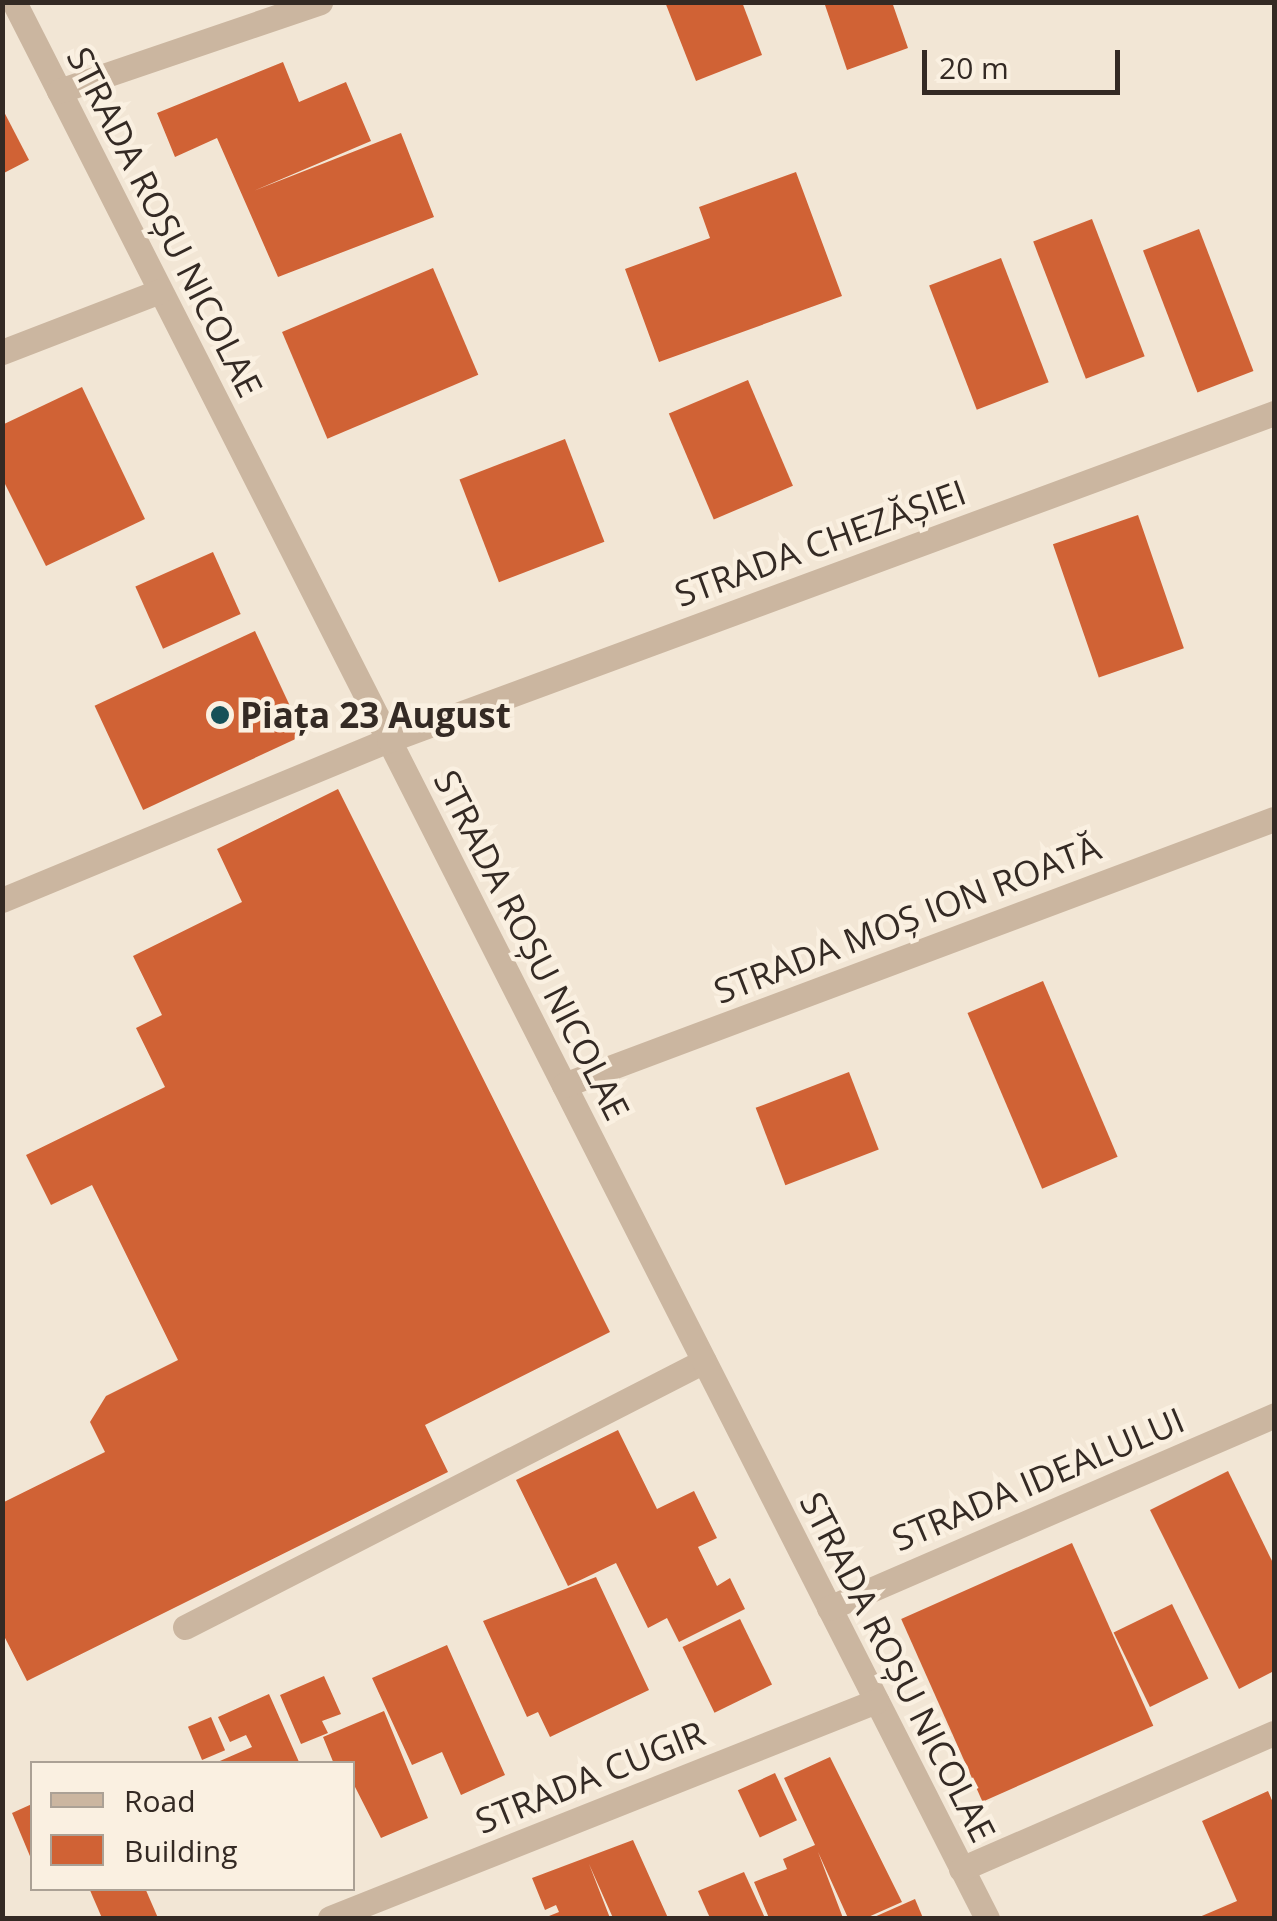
<!DOCTYPE html>
<meta charset="utf-8">
<style>
body{margin:0}
#map{position:relative;width:1277px;height:1921px;overflow:hidden;background:#f2e6d5;font-family:"Open Sans",sans-serif}
div>[style]{position:absolute}
.building>*{inset:0;background:#d06235;transform-origin:0 0}
.lane>*{height:25px;margin:-12.5px;padding:0 12.5px;transform-origin:12.5px;border-radius:12.5px;background:#cbb6a0}
.street>*{height:25px;margin:-12.5px;padding:0 12.5px;transform-origin:12.5px;border-radius:12.5px;background:#cbb6a0}
.dots>*{width:28px;height:28px;translate:-50% -50%;box-sizing:border-box;border:5px solid #faf0e1;border-radius:50%}
span{translate:-50% -50%;white-space:nowrap;text-align:center;line-height:1.15;-webkit-text-stroke:9px #faf0e1;paint-order:stroke}
.street-label{font-size:35px;color:#342a24}
.poi-label{font-size:35px;color:#342a24;font-weight:700}
.left{translate:0 -50%;text-align:left}
.frame{position:absolute;inset:0;border:5px solid #342a24;pointer-events:none}
.legend{position:absolute;left:30px;top:1761px;width:325px;height:130px;box-sizing:border-box;background:#faf0e1;border:2px solid #aba195;margin:0;padding:12px 18px;list-style:none;font-size:30px;color:#342a24}
.legend li{display:flex;align-items:center;gap:20px;height:50px}
.legend b{width:50px;border:2px solid #aba195}
.scale{position:absolute;left:922px;top:50px;width:198px;height:45px;box-sizing:border-box;border:5px solid #342a24;border-top:0;padding-left:12px;font-size:30px;line-height:35px;white-space:nowrap;color:#342a24;-webkit-text-stroke:8px #faf0e1;paint-order:stroke}
</style>
<div id="map">
<div class="building">
<i style="clip-path:polygon(665px 2px,742px 2px,762px 55px,696px 81px)"></i>
<i style="clip-path:polygon(824px 2px,892px 2px,908px 48px,847px 70px)"></i>
<i style="clip-path:polygon(283px 62px,299px 102px,346px 82px,371px 141px,251px 192px,401px 133px,434px 217px,278px 277px,217px 138px,175px 157px,157px 113px)"></i>
<i style="clip-path:polygon(2px 108px,29px 160px,2px 174px)"></i>
<i style="clip-path:polygon(796px 172px,842px 296px,659px 362px,625px 269px,710px 238px,699px 207px)"></i>
<i style="left:1092px;top:219px;width:147px;height:63px;rotate:69deg"></i>
<i style="left:1199px;top:229px;width:152px;height:60px;rotate:69deg"></i>
<i style="left:1001px;top:258px;width:133px;height:77px;rotate:69deg"></i>
<i style="left:433px;top:268px;width:116px;height:164px;rotate:67deg"></i>
<i style="left:748px;top:380px;width:115px;height:86px;rotate:67deg"></i>
<i style="clip-path:polygon(82px 387px,145px 519px,46px 566px,2px 478px,2px 425px)"></i>
<i style="left:565px;top:439px;width:110px;height:113px;rotate:69deg"></i>
<i style="left:1138px;top:515px;width:141px;height:90px;rotate:71deg"></i>
<i style="left:213px;top:552px;width:68px;height:85px;rotate:66deg"></i>
<i style="left:255px;top:631px;width:115px;height:177px;rotate:65deg"></i>
<i style="clip-path:polygon(338px 789px,610px 1332px,425px 1425px,448px 1472px,27px 1681px,2px 1632px,2px 1503px,105px 1452px,90px 1422px,106px 1396px,178px 1360px,92px 1185px,51px 1205px,26px 1155px,165px 1087px,136px 1028px,162px 1015px,133px 956px,242px 902px,217px 849px)"></i>
<i style="left:1043px;top:981px;width:191px;height:82px;rotate:67deg"></i>
<i style="left:849px;top:1072px;width:83px;height:100px;rotate:69deg"></i>
<i style="clip-path:polygon(618px 1430px,657px 1509px,694px 1491px,717px 1538px,698px 1547px,717px 1586px,730px 1578px,745px 1609px,679px 1642px,667px 1618px,648px 1628px,616px 1563px,568px 1586px,516px 1480px)"></i>
<i style="clip-path:polygon(1228px 1471px,1274px 1565px,1274px 1671px,1239px 1689px,1150px 1510px)"></i>
<i style="left:1072px;top:1543px;width:200px;height:187px;rotate:66deg"></i>
<i style="clip-path:polygon(596px 1577px,649px 1690px,550px 1737px,538px 1712px,527px 1717px,483px 1621px)"></i>
<i style="left:1172px;top:1604px;width:83px;height:65px;rotate:64deg"></i>
<i style="left:740px;top:1619px;width:73px;height:64px;rotate:64deg"></i>
<i style="clip-path:polygon(447px 1645px,505px 1775px,461px 1795px,442px 1752px,412px 1765px,372px 1678px)"></i>
<i style="clip-path:polygon(324px 1676px,341px 1714px,322px 1721px,328px 1733px,301px 1744px,280px 1695px)"></i>
<i style="clip-path:polygon(269px 1694px,299px 1762px,213px 1764px,252px 1747px,246px 1735px,230px 1742px,218px 1717px)"></i>
<i style="clip-path:polygon(384px 1711px,428px 1818px,381px 1838px,352px 1781px,352px 1764px,334px 1764px,323px 1737px)"></i>
<i style="left:211px;top:1717px;width:36px;height:25px;rotate:67deg"></i>
<i style="clip-path:polygon(830px 1757px,902px 1902px,866px 1918px,848px 1918px,818px 1852px,843px 1918px,769px 1918px,754px 1882px,787px 1869px,783px 1859px,815px 1845px,784px 1778px)"></i>
<i style="left:775px;top:1773px;width:52px;height:41px;rotate:65deg"></i>
<i style="clip-path:polygon(1268px 1791px,1274px 1805px,1274px 1918px,1197px 1918px,1237px 1901px,1202px 1821px)"></i>
<i style="clip-path:polygon(32px 1804px,32px 1861px,12px 1813px)"></i>
<i style="clip-path:polygon(633px 1840px,668px 1918px,613px 1918px,589px 1864px,610px 1918px,544px 1918px,559px 1912px,556px 1905px,545px 1910px,532px 1878px)"></i>
<i style="clip-path:polygon(744px 1872px,765px 1918px,710px 1918px,698px 1891px)"></i>
<i style="clip-path:polygon(89px 1888px,145px 1888px,158px 1918px,102px 1918px)"></i>
<i style="clip-path:polygon(915px 1899px,923px 1918px,872px 1918px)"></i>
</div>
<div class="lane">
<i style="left:185px;top:1627px;width:583px;rotate:-27.14deg"></i>
</div>
<div class="street">
<i style="left:14px;top:2px;width:2149px;rotate:63.08deg"></i>
<i style="left:59px;top:91px;width:276px;rotate:-18.8deg"></i>
<i style="left:2px;top:352px;width:169px;rotate:-21.1deg"></i>
<i style="left:2px;top:900px;width:419px;rotate:-22.5deg"></i>
<i style="left:389px;top:740px;width:943px;rotate:-20.28deg"></i>
<i style="left:564px;top:1085px;width:758px;rotate:-20.54deg"></i>
<i style="left:829px;top:1608px;width:485px;rotate:-23.4deg"></i>
<i style="left:961px;top:1869px;width:341px;rotate:-23.5deg"></i>
<i style="left:330px;top:1918px;width:588px;rotate:-21.67deg"></i>
</div>
<div class="dots">
<i style="left:220px;top:715px;background:#175158"></i>
</div>
<div class="street-label">
<span style="left:165px;top:222px;rotate:63deg">STRADA ROȘU NICOLAE</span>
<span style="left:820px;top:543px;rotate:-20deg">STRADA CHEZĂȘIEI</span>
<span style="left:907px;top:919px;rotate:-21deg">STRADA MOȘ ION ROATĂ</span>
<span style="left:532px;top:945px;rotate:63deg">STRADA ROȘU NICOLAE</span>
<span style="left:1038px;top:1479px;rotate:-23deg">STRADA IDEALULUI</span>
<span style="left:898px;top:1667px;rotate:63deg">STRADA ROȘU NICOLAE</span>
<span style="left:590px;top:1777px;rotate:-22deg">STRADA CUGIR</span>
</div>
<div class="poi-label">
<span class="left" style="left:240px;top:715px">Piața 23 August</span>
</div>
<div class="frame"></div>
<ul class="legend">
<li><b style="height:12px;background:#cbb6a0"></b>Road</li>
<li><b style="height:28px;background:#d06235"></b>Building</li>
</ul>
<div class="scale">20 m</div>
</div>
